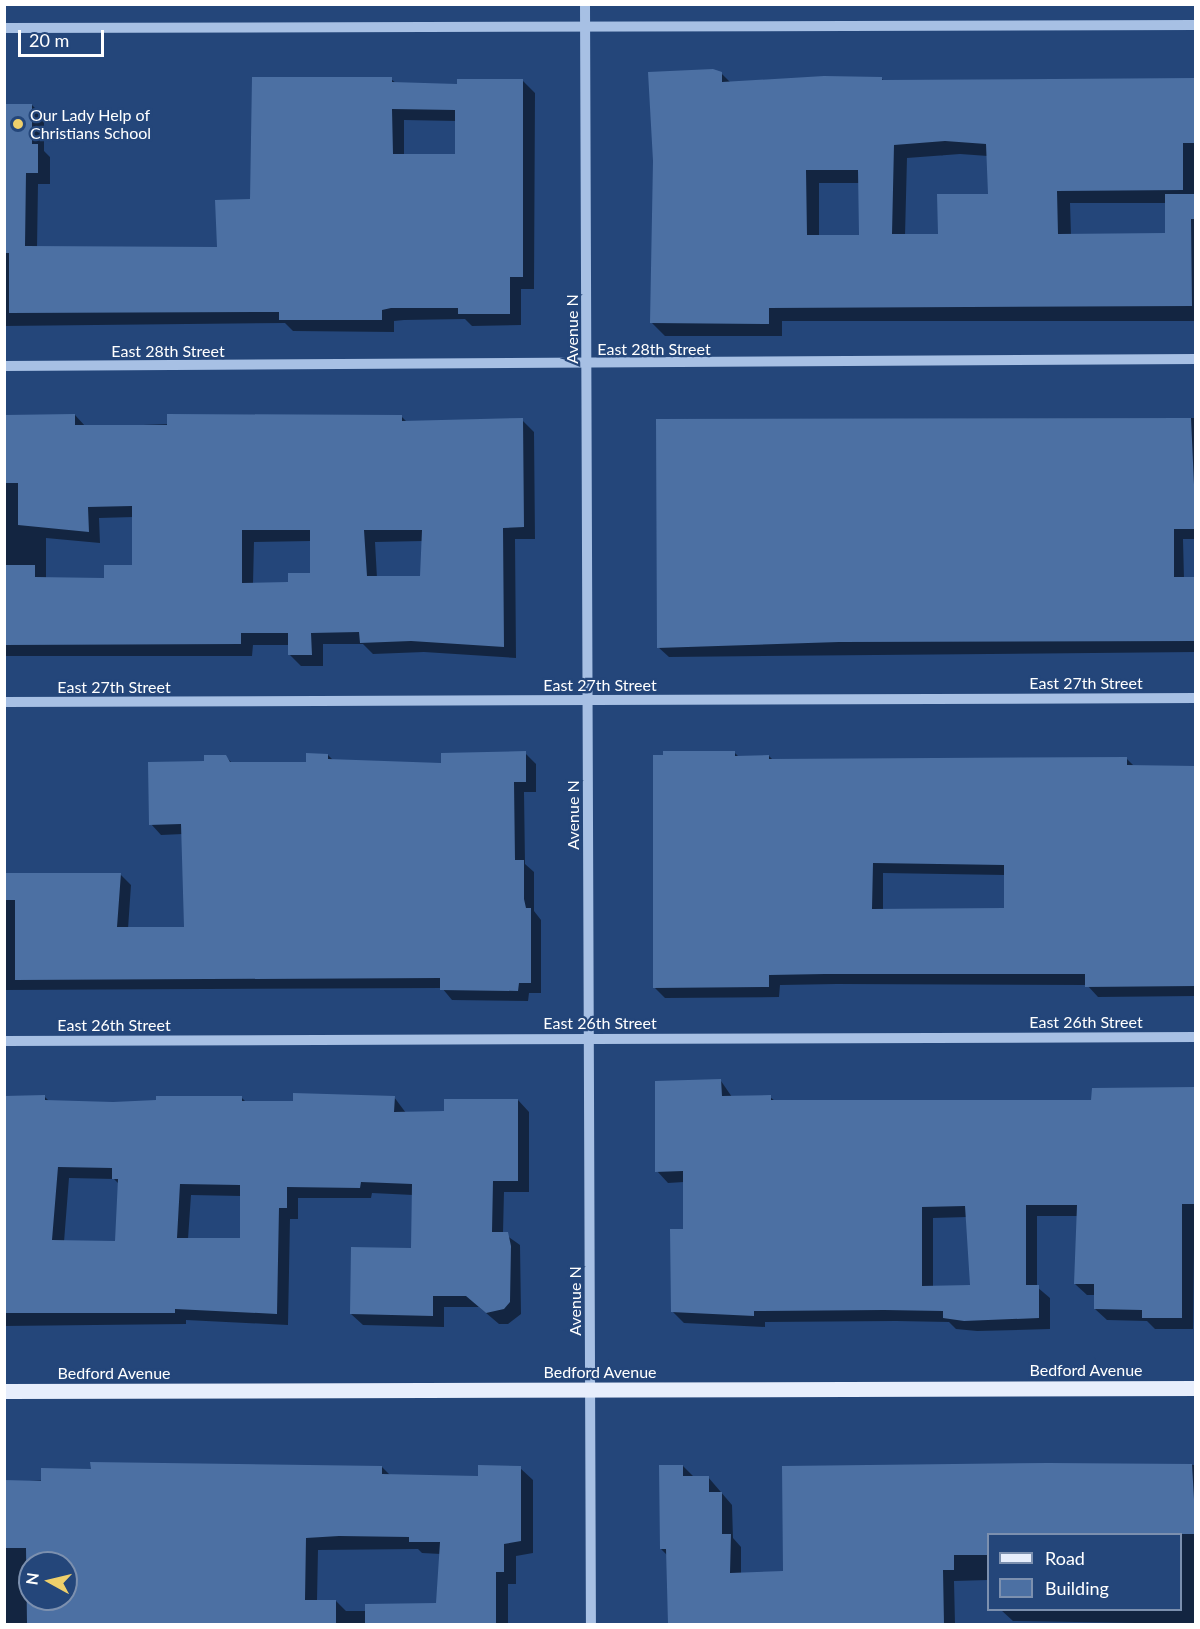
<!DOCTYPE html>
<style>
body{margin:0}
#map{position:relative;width:1200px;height:1629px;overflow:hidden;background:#24467a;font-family:Lato,sans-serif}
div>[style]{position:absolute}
.shadow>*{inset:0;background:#0007}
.building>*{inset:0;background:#4c70a3}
.minor>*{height:10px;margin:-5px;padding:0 5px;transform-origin:5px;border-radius:5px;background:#a7c0e4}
.major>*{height:15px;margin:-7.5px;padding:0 7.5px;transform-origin:7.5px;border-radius:7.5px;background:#e7eefc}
.dots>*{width:16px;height:16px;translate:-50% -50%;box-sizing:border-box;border:3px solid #24467a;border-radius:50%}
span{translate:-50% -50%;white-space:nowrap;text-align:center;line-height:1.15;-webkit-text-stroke:4.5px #24467a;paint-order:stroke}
.poi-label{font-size:16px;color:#fff}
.left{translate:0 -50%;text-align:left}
.street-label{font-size:16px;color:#fff}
.frame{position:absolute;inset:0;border:6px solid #fff;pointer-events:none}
.legend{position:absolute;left:987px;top:1533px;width:195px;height:78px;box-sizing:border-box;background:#24467a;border:2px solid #7c90af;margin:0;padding:8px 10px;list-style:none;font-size:18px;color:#fff}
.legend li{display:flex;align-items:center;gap:12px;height:30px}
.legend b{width:30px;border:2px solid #7c90af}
.north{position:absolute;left:18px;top:1551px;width:60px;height:60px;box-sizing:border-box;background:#24467a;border:2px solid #7c90af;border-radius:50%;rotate:278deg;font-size:16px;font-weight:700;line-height:24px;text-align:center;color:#fff}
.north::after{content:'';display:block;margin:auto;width:21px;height:27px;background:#eecf6b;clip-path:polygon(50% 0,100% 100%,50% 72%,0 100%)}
.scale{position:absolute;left:18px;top:30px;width:86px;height:27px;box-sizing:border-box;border:3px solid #fff;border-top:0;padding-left:8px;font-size:18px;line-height:21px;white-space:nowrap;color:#fff;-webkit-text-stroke:4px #24467a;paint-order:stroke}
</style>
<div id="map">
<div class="shadow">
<i style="clip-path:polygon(evenodd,721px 73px,731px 83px,881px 78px,884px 81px,1196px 79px,1196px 321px,782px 321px,782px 336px,665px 336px,652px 323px,721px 73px,960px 154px,988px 156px,990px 195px,939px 236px,905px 236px,907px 158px,960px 154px,721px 73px,819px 183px,860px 183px,860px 236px,819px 236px,819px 183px,721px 73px,1070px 203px,1167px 203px,1167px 235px,1071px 235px,1070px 203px)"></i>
<i style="clip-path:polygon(evenodd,391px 79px,397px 84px,458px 86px,523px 81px,535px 93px,534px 289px,521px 289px,521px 325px,472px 326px,465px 319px,404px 320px,394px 321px,394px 332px,293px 331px,285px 323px,4px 326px,4px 105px,32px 105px,44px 117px,44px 151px,50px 157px,50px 184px,38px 184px,37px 248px,218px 249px,251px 201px,391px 79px,404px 120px,457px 121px,457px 155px,404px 156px,404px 120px)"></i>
<i style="clip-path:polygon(evenodd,75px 415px,86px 427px,401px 416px,407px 422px,522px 420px,534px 432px,535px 539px,515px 539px,516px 658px,424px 652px,373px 654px,363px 644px,323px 644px,323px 666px,301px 666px,289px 654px,289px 645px,253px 645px,252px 656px,4px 656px,4px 416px,75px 415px,134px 517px,133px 567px,105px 580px,46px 578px,46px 538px,100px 543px,99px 518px,134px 517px,75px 415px,311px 541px,312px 574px,290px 584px,253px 584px,254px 542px,311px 541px,75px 415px,423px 541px,422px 578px,377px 578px,375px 542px,423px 541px)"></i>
<i style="clip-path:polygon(1196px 418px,1196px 539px,1183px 539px,1184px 579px,1196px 579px,1196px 652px,669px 657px,658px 647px,657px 420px)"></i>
<i style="clip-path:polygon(evenodd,734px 752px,739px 757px,769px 756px,773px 760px,1126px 758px,1134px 766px,1196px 767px,1196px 996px,1098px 997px,1087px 985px,837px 984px,780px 985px,779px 997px,665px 998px,654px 987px,734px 752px,883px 873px,1005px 875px,1005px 910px,883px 910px,883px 873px)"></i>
<i style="clip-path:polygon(525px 753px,536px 764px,536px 792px,524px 792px,525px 864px,534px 872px,534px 911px,541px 920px,541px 993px,529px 993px,528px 1001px,452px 1000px,442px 988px,4px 990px,4px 876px,120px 874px,131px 885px,128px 929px,186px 929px,183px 834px,161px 835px,151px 824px,206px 763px,225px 756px,233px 764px,308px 763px,328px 755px,333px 760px,442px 765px)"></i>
<i style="clip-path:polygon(evenodd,721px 1081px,732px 1097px,770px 1097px,775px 1101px,1092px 1102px,1196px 1088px,1193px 1329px,1155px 1329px,1147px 1321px,1107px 1320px,1095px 1309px,1095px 1295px,1087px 1295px,1075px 1284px,1078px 1216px,1037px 1216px,1037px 1287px,1050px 1298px,1050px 1329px,977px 1331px,956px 1329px,949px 1322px,896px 1321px,765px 1322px,765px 1327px,684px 1323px,673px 1312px,684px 1230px,684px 1182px,668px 1183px,657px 1171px,721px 1081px,967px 1217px,971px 1287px,933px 1287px,933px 1218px,967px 1217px)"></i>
<i style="clip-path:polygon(evenodd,44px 1096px,50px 1102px,113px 1104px,241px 1097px,247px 1103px,394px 1097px,406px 1113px,445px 1113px,518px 1100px,529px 1112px,529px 1192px,504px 1192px,503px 1233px,520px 1245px,521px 1314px,508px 1324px,499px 1324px,479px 1307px,444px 1307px,444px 1327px,363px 1325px,351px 1314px,412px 1249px,413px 1195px,372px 1193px,371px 1198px,298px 1198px,298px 1219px,290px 1219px,288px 1325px,186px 1320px,186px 1324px,4px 1326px,4px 1098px,44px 1096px,69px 1178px,114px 1179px,120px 1185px,117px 1242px,64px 1242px,69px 1178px,44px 1096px,191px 1195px,241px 1196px,241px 1240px,188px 1239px,191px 1195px)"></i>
<i style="clip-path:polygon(1196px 1465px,1196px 1624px,1013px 1621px,1001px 1610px,1180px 1610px,1180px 1534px,988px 1534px,988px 1580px,954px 1581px,955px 1624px,670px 1624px,668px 1556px,661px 1549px,683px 1466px,694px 1477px,708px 1477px,732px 1505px,733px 1538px,741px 1547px,741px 1574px,784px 1572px,784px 1467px)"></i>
<i style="clip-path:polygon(evenodd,382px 1467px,391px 1476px,479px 1478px,520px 1468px,533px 1480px,533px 1553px,516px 1556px,516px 1584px,508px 1584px,508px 1624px,4px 1624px,4px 1482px,382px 1467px,418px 1549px,422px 1553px,441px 1554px,438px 1604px,407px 1611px,346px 1611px,336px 1601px,317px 1601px,318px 1550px,418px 1549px,382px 1467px,30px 1563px,66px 1563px,66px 1599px,30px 1599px,30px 1563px)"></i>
</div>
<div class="building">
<i style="clip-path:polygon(evenodd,713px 69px,722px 72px,722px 82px,824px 76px,882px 77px,882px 80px,1196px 78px,1196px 143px,1183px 143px,1183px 190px,1057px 191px,1058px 234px,1165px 233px,1165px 194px,1196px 194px,1196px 219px,1191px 219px,1192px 306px,769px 308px,769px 324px,650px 323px,653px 161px,648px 72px,713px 69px,945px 141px,986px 144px,988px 194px,937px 194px,938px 234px,892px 234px,894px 145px,945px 141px,713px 69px,806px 170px,858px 170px,859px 235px,807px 235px,806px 170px)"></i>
<i style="clip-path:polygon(evenodd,252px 77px,392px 77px,392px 82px,457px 84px,457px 79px,523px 79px,523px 277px,510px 277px,510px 314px,458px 314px,458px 308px,391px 308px,382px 310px,382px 320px,279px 320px,279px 312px,9px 313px,9px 253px,4px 253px,4px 104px,32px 104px,32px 144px,38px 144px,38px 173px,26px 173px,25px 246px,217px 247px,215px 200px,250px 199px,252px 77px,392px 109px,455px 110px,455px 154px,393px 154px,392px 109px)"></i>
<i style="clip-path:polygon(evenodd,75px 414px,75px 425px,167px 425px,167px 414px,402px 415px,402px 421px,523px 418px,524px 527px,503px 528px,504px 647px,411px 641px,360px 643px,359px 632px,311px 633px,312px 655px,288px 655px,288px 633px,241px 633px,241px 644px,4px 645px,4px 565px,35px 565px,35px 577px,104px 578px,104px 565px,132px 565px,132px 506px,88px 507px,89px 532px,18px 525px,18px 483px,4px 483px,4px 415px,75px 414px,242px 530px,310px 530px,310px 573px,288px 573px,288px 582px,242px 583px,242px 530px,75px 414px,364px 530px,422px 530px,420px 576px,367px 576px,364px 530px)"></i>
<i style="clip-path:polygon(1191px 418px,1196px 529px,1174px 529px,1174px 577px,1196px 577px,1196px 641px,839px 642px,657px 648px,656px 419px)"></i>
<i style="clip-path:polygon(526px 751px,526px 782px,514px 782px,515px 860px,524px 860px,524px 899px,526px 908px,531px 908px,531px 983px,519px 983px,518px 991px,440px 990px,440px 978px,15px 980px,15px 900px,6px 900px,4px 873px,121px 873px,117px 927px,184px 927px,181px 824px,149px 825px,148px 762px,204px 761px,204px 755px,226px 755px,230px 762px,306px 762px,306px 753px,328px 754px,328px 759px,441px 763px,441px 753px)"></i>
<i style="clip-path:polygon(evenodd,663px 751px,735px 751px,735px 756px,769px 755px,769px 759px,1127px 757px,1127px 765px,1196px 766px,1196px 986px,1085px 987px,1085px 974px,825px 974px,769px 975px,769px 987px,653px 988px,653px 755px,663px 755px,663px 751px,873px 863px,1004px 865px,1004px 908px,872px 909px,873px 863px)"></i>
<i style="clip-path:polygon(evenodd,721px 1079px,722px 1096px,771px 1095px,771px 1100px,1091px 1100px,1092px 1088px,1196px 1087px,1194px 1204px,1182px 1204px,1182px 1318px,1142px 1318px,1142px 1310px,1094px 1309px,1094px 1284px,1074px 1284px,1077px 1205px,1026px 1205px,1026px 1285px,1039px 1285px,1039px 1318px,964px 1321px,943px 1318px,943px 1311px,884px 1310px,754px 1311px,754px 1316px,671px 1312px,670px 1229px,683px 1229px,683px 1171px,655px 1172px,655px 1081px,721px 1079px,965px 1206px,970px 1285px,922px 1286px,922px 1207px,965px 1206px)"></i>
<i style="clip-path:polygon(evenodd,293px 1093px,395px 1096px,394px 1112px,444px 1111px,444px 1099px,518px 1099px,518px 1181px,493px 1181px,492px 1232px,508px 1232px,511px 1246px,510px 1302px,504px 1309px,486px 1313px,466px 1296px,433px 1296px,433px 1316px,350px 1314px,351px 1247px,411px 1248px,412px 1184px,361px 1182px,360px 1188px,287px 1187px,287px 1208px,279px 1208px,277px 1314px,175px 1309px,175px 1313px,4px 1313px,4px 1096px,45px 1095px,45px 1100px,113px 1102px,156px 1100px,156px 1096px,242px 1096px,242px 1101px,293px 1101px,293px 1093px,58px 1167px,112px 1168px,112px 1179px,118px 1179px,115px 1241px,52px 1240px,58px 1167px,293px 1093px,180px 1184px,240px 1185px,240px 1238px,177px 1238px,180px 1184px)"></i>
<i style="clip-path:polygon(evenodd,90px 1462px,382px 1466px,382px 1474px,478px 1476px,478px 1465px,521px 1466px,521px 1541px,504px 1544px,504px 1572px,496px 1572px,496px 1624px,365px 1624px,365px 1604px,436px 1603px,440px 1542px,409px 1542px,409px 1537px,339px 1536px,306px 1538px,305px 1600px,336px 1600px,336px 1624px,27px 1624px,26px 1548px,4px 1548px,4px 1480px,41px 1481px,41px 1468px,91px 1469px,90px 1462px,30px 1563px,66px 1563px,66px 1599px,30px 1599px,30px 1563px)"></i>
<i style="clip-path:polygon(1048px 1463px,1192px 1464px,1196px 1534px,988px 1534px,988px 1555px,954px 1555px,954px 1570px,943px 1570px,944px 1624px,668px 1624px,666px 1549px,660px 1549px,659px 1465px,683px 1465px,683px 1476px,709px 1476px,709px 1492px,722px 1492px,722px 1534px,731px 1534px,730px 1573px,783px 1571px,782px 1466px)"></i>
</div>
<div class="minor">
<i style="left:585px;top:4px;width:1620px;rotate:89.79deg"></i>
<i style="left:4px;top:28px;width:1192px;rotate:-0.14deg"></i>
<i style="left:4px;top:366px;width:1192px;rotate:-0.34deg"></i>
<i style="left:4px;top:702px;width:1192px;rotate:-0.19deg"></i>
<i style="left:4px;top:1041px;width:1192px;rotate:-0.19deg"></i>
</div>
<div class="major">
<i style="left:4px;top:1391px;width:1192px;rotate:-0.14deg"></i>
</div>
<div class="dots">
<i style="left:18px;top:124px;background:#eecf6b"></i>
</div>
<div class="poi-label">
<span class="left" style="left:30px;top:124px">Our Lady Help of<br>Christians School</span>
</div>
<div class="street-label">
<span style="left:572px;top:329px;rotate:-90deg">Avenue N</span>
<span style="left:654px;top:349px">East 28th Street</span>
<span style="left:168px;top:351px">East 28th Street</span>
<span style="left:1086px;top:683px">East 27th Street</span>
<span style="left:600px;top:685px">East 27th Street</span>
<span style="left:114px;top:687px">East 27th Street</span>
<span style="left:573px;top:815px;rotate:-90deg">Avenue N</span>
<span style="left:1086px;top:1022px">East 26th Street</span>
<span style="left:600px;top:1023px">East 26th Street</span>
<span style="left:114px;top:1025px">East 26th Street</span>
<span style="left:575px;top:1301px;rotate:-90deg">Avenue N</span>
<span style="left:1086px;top:1370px">Bedford Avenue</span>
<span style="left:600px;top:1372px">Bedford Avenue</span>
<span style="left:114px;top:1373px">Bedford Avenue</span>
</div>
<div class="frame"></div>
<ul class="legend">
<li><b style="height:8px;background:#e7eefc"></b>Road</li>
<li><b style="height:16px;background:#4c70a3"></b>Building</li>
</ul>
<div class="north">N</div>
<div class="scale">20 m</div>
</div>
